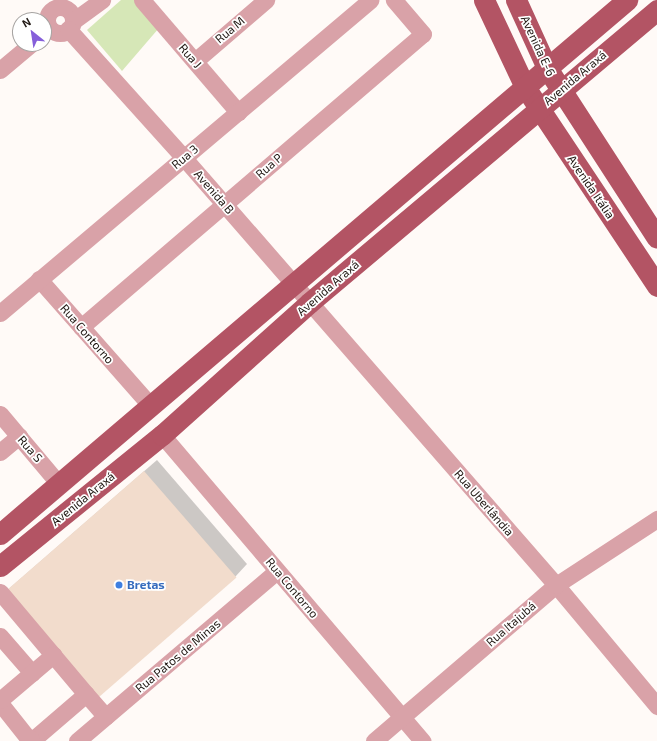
<!DOCTYPE html>
<meta charset="utf-8">
<style>
body{margin:0}
#map{position:relative;width:657px;height:741px;overflow:hidden;background:#fffaf7;font-family:"Exo 2",sans-serif}
div>[style]{position:absolute}
.green>*{inset:0;background:#d6e7b7}
.shadow>*{inset:0;background:#0003}
.building>*{inset:0;background:#f2dccc;transform-origin:0 0}
.minor>*{height:17px;margin:-8.5px;padding:0 8.5px;transform-origin:8.5px;border-radius:8.5px;background:#d9a2a8}
.minor>.ring{margin:-8.5px;padding:0;box-sizing:content-box;background:none;border:17px solid #d9a2a8;border-radius:50%}
.major>*{height:21px;margin:-10.5px;padding:0 10.5px;transform-origin:10.5px;border-radius:10.5px;background:#b35464}
.dots>*{width:11px;height:11px;translate:-50% -50%;box-sizing:border-box;border:2px solid #fff;border-radius:50%}
span{translate:-50% -50%;white-space:nowrap;text-align:center;line-height:1.15;-webkit-text-stroke:3.5px #fff;paint-order:stroke}
.street-label{font-size:12px;color:#201813}
.shop-label{font-size:12px;color:#366cbe;font-weight:700}
.left{translate:0 -50%;text-align:left}
.north{position:absolute;left:12px;top:12px;width:40px;height:40px;box-sizing:border-box;background:#fff;border:1px solid #a6a3a1;border-radius:50%;rotate:330deg;font-size:11px;font-weight:700;line-height:16px;text-align:center;color:#201813}
.north::after{content:'';display:block;margin:auto;width:14px;height:18px;background:#865fda;clip-path:polygon(50% 0,100% 100%,50% 72%,0 100%)}
</style>
<div id="map">
<div class="green">
<i style="clip-path:polygon(121px 0,137px 0,159px 28px,122px 71px,87px 30px)"></i>
</div>
<div class="shadow">
<i style="clip-path:polygon(157px 460px,247px 564px,235px 577px,4px 593px)"></i>
</div>
<div class="building">
<i style="left:144px;top:471px;width:141px;height:186px;rotate:49deg"></i>
</div>
<div class="minor">
<i style="left:142px;top:0;width:148px;rotate:49.4deg"></i>
<i class="ring" style="left:47px;top:7px;width:9px;height:9px"></i>
<i style="left:73px;top:21px;width:36px;rotate:-36deg"></i>
<i style="left:68px;top:29px;width:173px;rotate:48deg"></i>
<i style="left:184px;top:158px;width:566px;rotate:48.94deg"></i>
<i style="left:556px;top:585px;width:158px;rotate:50.1deg"></i>
<i style="left:195px;top:61px;width:94px;rotate:-40.7deg"></i>
<i style="left:0;top:70px;width:40px;rotate:-40deg"></i>
<i style="left:39px;top:279px;width:169px;rotate:48.6deg"></i>
<i style="left:0;top:313px;width:485px;rotate:-40.2deg"></i>
<i style="left:81px;top:327px;width:450px;rotate:-40.6deg"></i>
<i style="left:423px;top:34px;width:45px;rotate:-130.5deg"></i>
<i style="left:0;top:414px;width:92px;rotate:49.9deg"></i>
<i style="left:162px;top:435px;width:402px;rotate:49.6deg"></i>
<i style="left:0;top:452px;width:25px;rotate:-40deg"></i>
<i style="left:0;top:592px;width:133px;rotate:49.9deg"></i>
<i style="left:86px;top:694px;width:66px;rotate:139.3deg"></i>
<i style="left:36px;top:737px;width:5px;rotate:158deg"></i>
<i style="left:31px;top:739px;width:4px;rotate:-153deg"></i>
<i style="left:27px;top:737px;width:43px;rotate:-128.5deg"></i>
<i style="left:0;top:636px;width:49px;rotate:49.1deg"></i>
<i style="left:86px;top:694px;width:30px;rotate:49deg"></i>
<i style="left:0;top:700px;width:70px;rotate:-40.3deg"></i>
<i style="left:77px;top:741px;width:262px;rotate:-40.4deg"></i>
<i style="left:374px;top:741px;width:240px;rotate:-40.6deg"></i>
<i style="left:556px;top:585px;width:121px;rotate:-33.2deg"></i>
</div>
<div class="major">
<i style="left:484px;top:0;width:96px;rotate:64.8deg"></i>
<i style="left:525px;top:87px;width:239px;rotate:56.4deg"></i>
<i style="left:516px;top:0;width:75px;rotate:65.5deg"></i>
<i style="left:547px;top:68px;width:202px;rotate:57.1deg"></i>
<i style="left:0;top:534px;width:824px;rotate:-40.42deg"></i>
<i style="left:0;top:566px;width:208px;rotate:-39deg"></i>
<i style="left:162px;top:435px;width:198px;rotate:-41.9deg"></i>
<i style="left:309px;top:303px;width:455px;rotate:-40.1deg"></i>
</div>
<div class="dots">
<i style="left:119px;top:585px;background:#3f7fe0"></i>
</div>
<div class="street-label">
<span style="left:230px;top:30px;rotate:-40deg">Rua M</span>
<span style="left:538px;top:46px;rotate:65deg">Avenida E-6</span>
<span style="left:190px;top:56px;rotate:49deg">Rua J</span>
<span style="left:575px;top:78px;rotate:-40deg">Avenida Araxá</span>
<span style="left:185px;top:157px;rotate:-40deg">Rua 3</span>
<span style="left:269px;top:166px;rotate:-41deg">Rua P</span>
<span style="left:591px;top:187px;rotate:56deg">Avenida Itália</span>
<span style="left:214px;top:192px;rotate:49deg">Avenida B</span>
<span style="left:328px;top:288px;rotate:-41deg">Avenida Araxá</span>
<span style="left:87px;top:334px;rotate:49deg">Rua Contorno</span>
<span style="left:30px;top:449px;rotate:49deg">Rua S</span>
<span style="left:83px;top:499px;rotate:-39deg">Avenida Araxá</span>
<span style="left:484px;top:503px;rotate:49deg">Rua Uberlândia</span>
<span style="left:292px;top:588px;rotate:50deg">Rua Contorno</span>
<span style="left:511px;top:624px;rotate:-41deg">Rua Itajubá</span>
<span style="left:178px;top:656px;rotate:-40deg">Rua Patos de Minas</span>
</div>
<div class="shop-label">
<span class="left" style="left:127px;top:585px">Bretas</span>
</div>
<div class="north">N</div>
</div>
